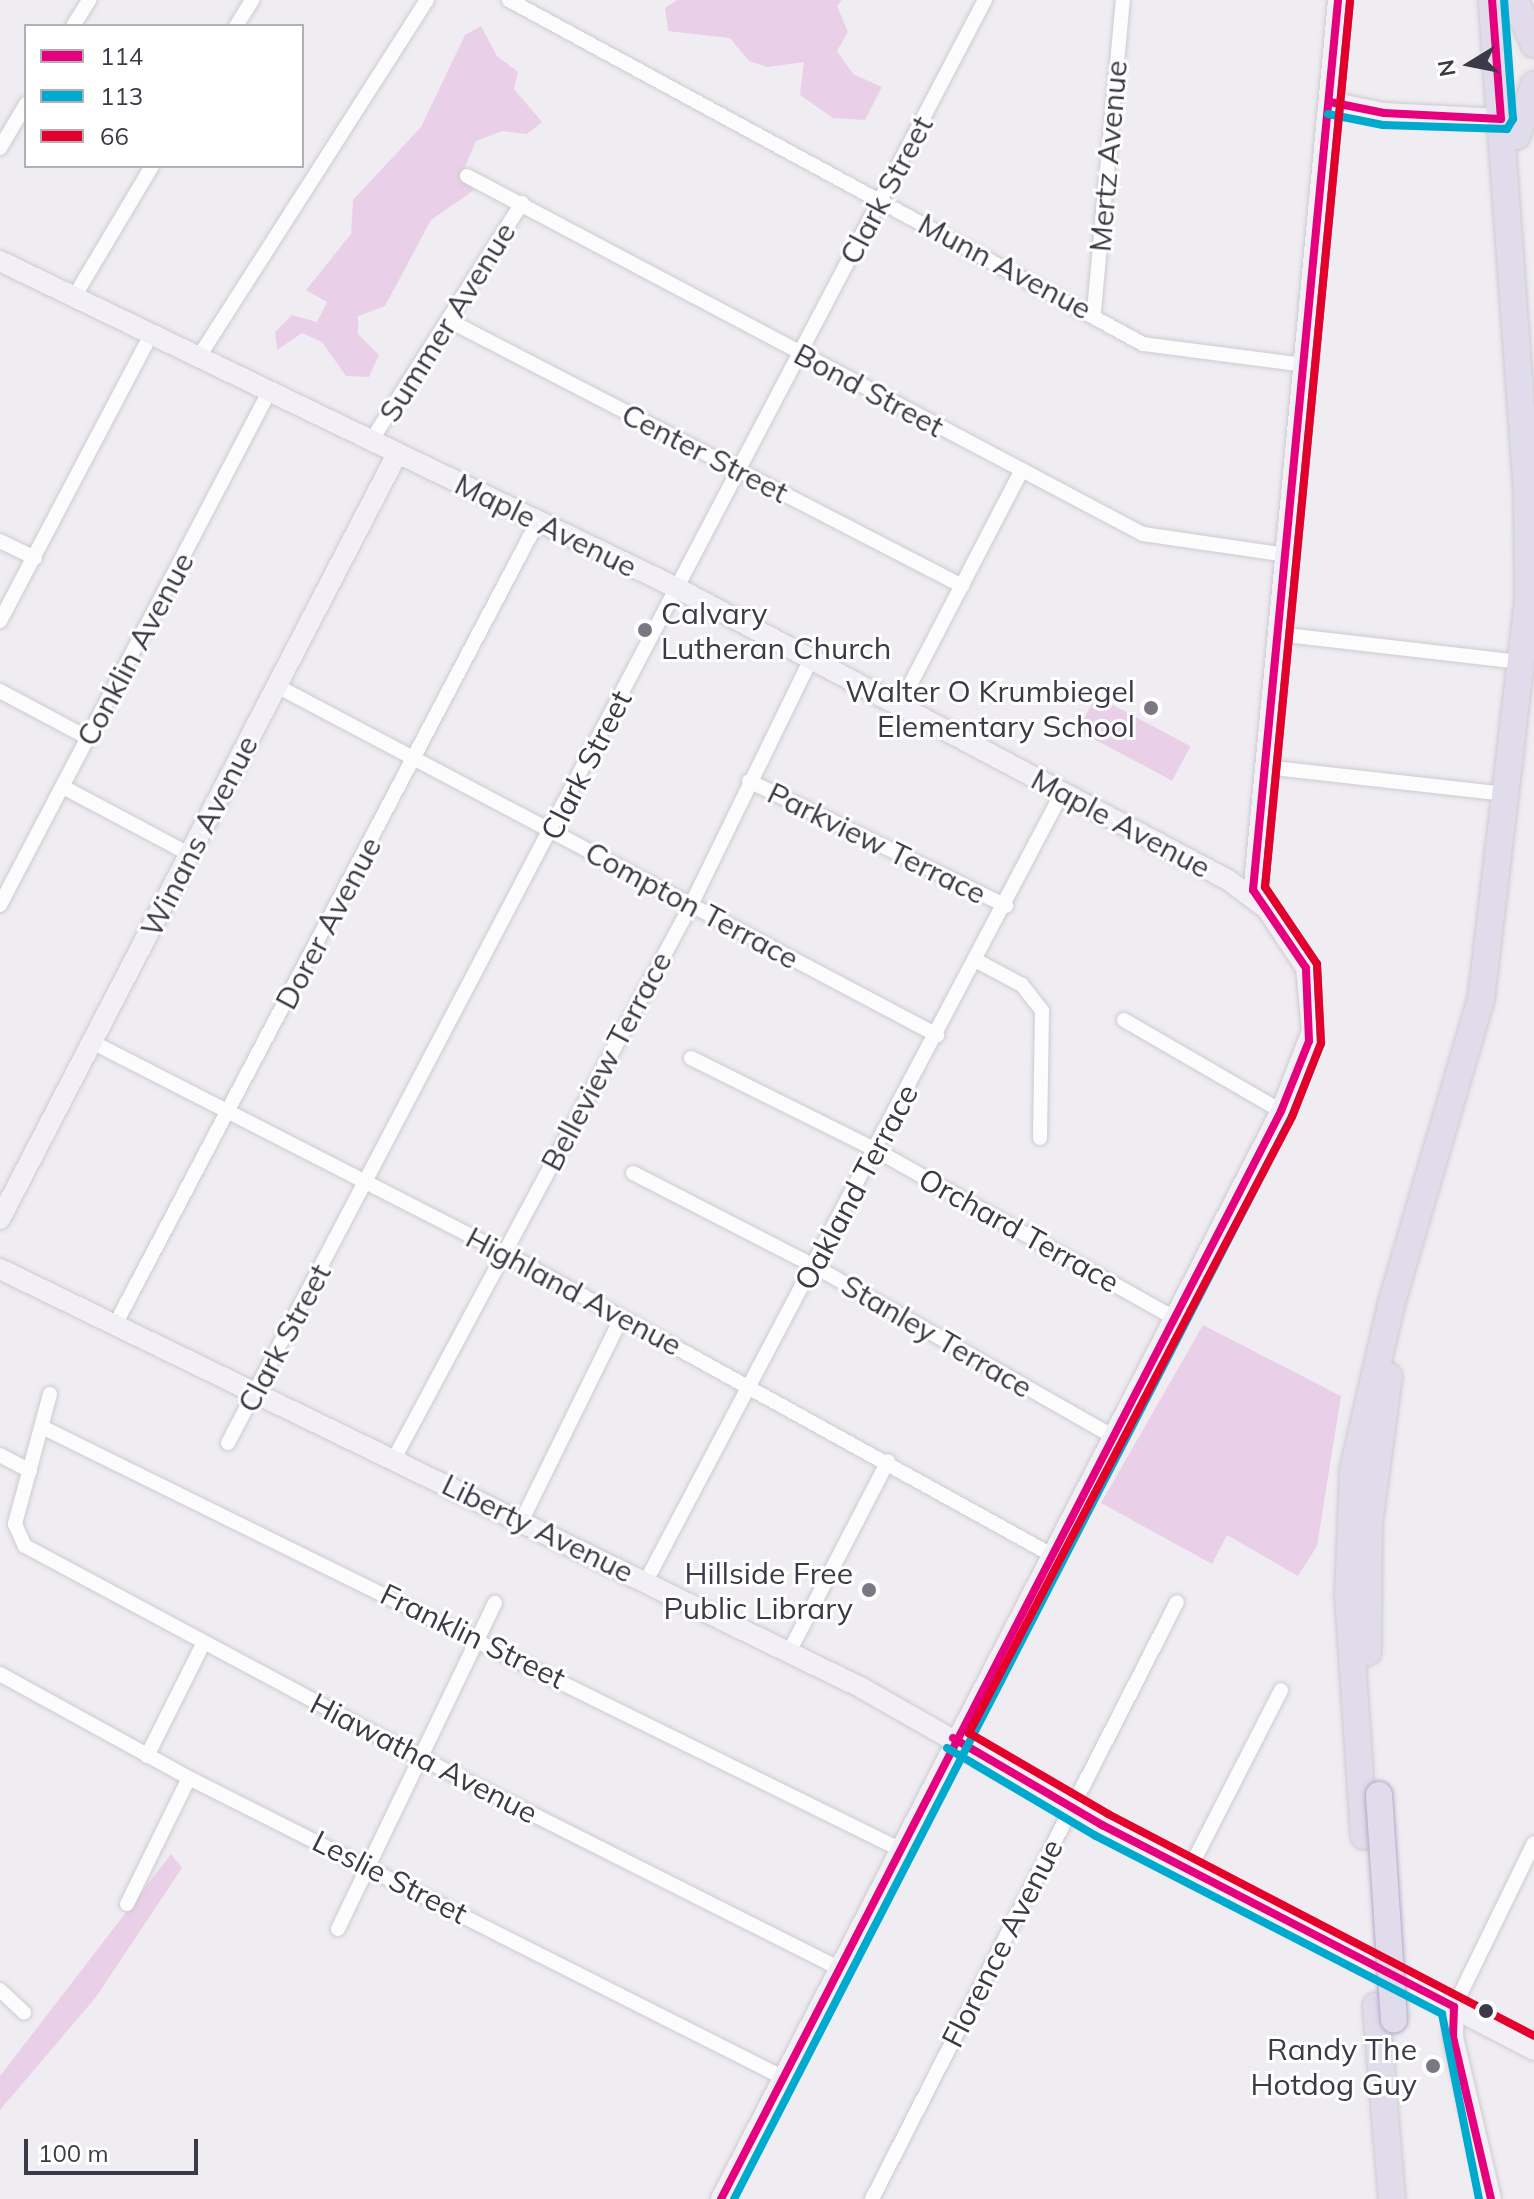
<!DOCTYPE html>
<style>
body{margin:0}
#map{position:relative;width:1534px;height:2199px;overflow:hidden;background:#efedf2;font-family:Mulish,sans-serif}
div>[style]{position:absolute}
.green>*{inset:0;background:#eacfe9;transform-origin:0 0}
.roads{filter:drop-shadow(0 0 2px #cccbd0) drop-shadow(0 0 2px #cccbd0)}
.street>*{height:14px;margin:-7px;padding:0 7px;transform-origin:7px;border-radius:7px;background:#fdfcfd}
.secondary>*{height:20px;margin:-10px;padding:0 10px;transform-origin:10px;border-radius:10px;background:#f2f0f6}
.highway>*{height:26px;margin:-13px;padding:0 13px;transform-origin:13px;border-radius:13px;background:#e1dceb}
.bridges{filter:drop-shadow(0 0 2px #b2aac8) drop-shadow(0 0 2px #b2aac8)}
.highway-bridge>*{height:26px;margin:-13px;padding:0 13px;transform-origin:13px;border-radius:13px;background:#e1dceb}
.bus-1>*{height:8px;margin:-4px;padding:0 4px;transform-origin:4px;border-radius:4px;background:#e5007d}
.bus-2>*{height:8px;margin:-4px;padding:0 4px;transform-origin:4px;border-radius:4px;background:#00a9ce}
.bus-3>*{height:8px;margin:-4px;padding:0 4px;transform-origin:4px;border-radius:4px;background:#e4002b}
.dots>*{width:22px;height:22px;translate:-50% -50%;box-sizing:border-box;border:4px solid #fff;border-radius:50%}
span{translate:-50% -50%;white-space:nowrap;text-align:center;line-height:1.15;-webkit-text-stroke:6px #fff;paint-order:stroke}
.street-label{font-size:30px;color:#3c3948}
.poi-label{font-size:30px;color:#3c3948}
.left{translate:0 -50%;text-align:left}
.right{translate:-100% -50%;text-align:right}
.legend{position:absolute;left:24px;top:24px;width:280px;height:144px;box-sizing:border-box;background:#fff;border:2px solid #b1b0b6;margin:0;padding:10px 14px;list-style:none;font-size:24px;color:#3c3948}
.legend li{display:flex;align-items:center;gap:16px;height:40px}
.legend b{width:40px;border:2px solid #b1b0b6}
.north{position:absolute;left:1430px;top:24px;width:80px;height:80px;-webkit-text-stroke:6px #fff;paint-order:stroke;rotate:260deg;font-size:22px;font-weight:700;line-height:32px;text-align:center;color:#3c3948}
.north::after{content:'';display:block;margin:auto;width:28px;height:36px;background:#3c3948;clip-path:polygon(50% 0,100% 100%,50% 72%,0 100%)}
.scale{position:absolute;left:24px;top:2139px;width:174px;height:36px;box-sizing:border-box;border:4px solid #3c3948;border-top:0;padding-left:10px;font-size:24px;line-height:28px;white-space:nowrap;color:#3c3948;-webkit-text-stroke:6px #fff;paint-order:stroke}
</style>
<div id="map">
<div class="green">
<i style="clip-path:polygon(677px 0,842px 0,837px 6px,848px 32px,837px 51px,853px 74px,882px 87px,865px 120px,833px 118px,800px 95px,804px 62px,768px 67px,749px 61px,730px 38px,668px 31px,665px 8px)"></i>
<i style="clip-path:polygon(481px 26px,497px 56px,518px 72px,514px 89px,542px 122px,527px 134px,502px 131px,476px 141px,461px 176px,474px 190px,431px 220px,385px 306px,358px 316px,358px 334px,379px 355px,369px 377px,346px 376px,322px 342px,302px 333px,277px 350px,275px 332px,292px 315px,317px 322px,327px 302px,306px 290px,351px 234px,353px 200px,421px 127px,465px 35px)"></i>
<i style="left:1096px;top:696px;width:107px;height:39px;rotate:28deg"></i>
<i style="clip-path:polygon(1203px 1325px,1341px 1396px,1317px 1546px,1298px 1576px,1227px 1535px,1212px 1564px,1101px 1503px)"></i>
<i style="clip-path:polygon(171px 1854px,182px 1868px,96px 1997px,0 2110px,0 2076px)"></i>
</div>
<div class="roads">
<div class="street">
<i style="left:509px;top:0;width:721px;rotate:28.48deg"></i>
<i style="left:1143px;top:344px;width:163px;rotate:7.4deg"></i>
<i style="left:73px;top:26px;width:31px;rotate:-58deg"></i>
<i style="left:236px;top:26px;width:31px;rotate:-58deg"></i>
<i style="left:0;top:148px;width:51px;rotate:-59.4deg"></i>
<i style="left:467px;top:176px;width:765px;rotate:27.91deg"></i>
<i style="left:1143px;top:534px;width:146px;rotate:8.3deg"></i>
<i style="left:74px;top:297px;width:152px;rotate:-59.2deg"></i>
<i style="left:1094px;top:311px;width:312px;rotate:-84.7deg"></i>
<i style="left:448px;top:320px;width:579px;rotate:27.36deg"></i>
<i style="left:198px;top:358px;width:425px;rotate:-57.4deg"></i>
<i style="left:371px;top:441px;width:282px;rotate:-57.6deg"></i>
<i style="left:0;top:541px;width:39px;rotate:26deg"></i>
<i style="left:0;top:621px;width:323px;rotate:-62.2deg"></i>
<i style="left:1278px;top:634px;width:245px;rotate:6.6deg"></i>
<i style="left:277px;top:686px;width:747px;rotate:27.87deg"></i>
<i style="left:0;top:691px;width:100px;rotate:28.1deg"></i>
<i style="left:899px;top:706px;width:266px;rotate:-62.5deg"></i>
<i style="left:1265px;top:767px;width:244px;rotate:6.4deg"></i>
<i style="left:749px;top:781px;width:286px;rotate:25.9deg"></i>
<i style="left:63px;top:787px;width:143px;rotate:28deg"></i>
<i style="left:0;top:905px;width:579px;rotate:-62.33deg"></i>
<i style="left:977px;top:961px;width:51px;rotate:28.1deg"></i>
<i style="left:1022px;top:985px;width:33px;rotate:52deg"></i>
<i style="left:1042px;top:1011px;width:127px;rotate:90.9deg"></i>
<i style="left:1124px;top:1020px;width:181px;rotate:30.1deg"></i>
<i style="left:92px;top:1042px;width:466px;rotate:27.1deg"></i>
<i style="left:507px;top:1254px;width:620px;rotate:28.92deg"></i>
<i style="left:691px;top:1058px;width:207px;rotate:26.4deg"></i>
<i style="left:876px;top:1150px;width:342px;rotate:29.4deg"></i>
<i style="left:633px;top:1173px;width:203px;rotate:27.2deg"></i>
<i style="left:814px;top:1266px;width:343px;rotate:29.7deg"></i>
<i style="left:116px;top:1323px;width:906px;rotate:-62.25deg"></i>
<i style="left:50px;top:1394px;width:135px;rotate:105.1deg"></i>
<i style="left:15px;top:1524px;width:24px;rotate:66deg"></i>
<i style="left:25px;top:1546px;width:431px;rotate:28.2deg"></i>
<i style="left:405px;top:1750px;width:483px;rotate:26.7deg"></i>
<i style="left:46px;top:1429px;width:949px;rotate:26.21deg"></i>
<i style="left:228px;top:1443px;width:1630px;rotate:-62.32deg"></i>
<i style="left:0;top:1455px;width:34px;rotate:28deg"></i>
<i style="left:395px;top:1457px;width:626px;rotate:-61.8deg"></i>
<i style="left:691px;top:905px;width:271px;rotate:-64deg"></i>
<i style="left:522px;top:1520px;width:226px;rotate:-63.8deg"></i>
<i style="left:646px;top:1581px;width:893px;rotate:-62.17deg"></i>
<i style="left:789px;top:1652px;width:215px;rotate:-62.6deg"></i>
<i style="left:0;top:1674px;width:216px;rotate:28.8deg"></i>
<i style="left:189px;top:1778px;width:664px;rotate:26.76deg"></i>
<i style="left:147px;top:1756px;width:127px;rotate:-63.4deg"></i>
<i style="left:1189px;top:1870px;width:202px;rotate:-62.9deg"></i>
<i style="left:127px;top:1904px;width:140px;rotate:-63.8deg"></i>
<i style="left:338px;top:1929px;width:362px;rotate:-64.3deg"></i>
<i style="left:0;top:1990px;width:33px;rotate:43deg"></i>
<i style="left:1454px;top:2007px;width:182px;rotate:-64deg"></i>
<i style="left:872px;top:2199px;width:670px;rotate:-62.94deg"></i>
</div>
<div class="secondary">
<i style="left:1330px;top:102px;width:55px;rotate:11.5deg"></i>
<i style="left:1384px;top:113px;width:117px;rotate:2.9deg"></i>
<i style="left:0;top:261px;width:752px;rotate:25.78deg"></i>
<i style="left:677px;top:588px;width:624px;rotate:27.92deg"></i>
<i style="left:1228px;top:880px;width:49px;rotate:36.6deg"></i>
<i style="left:1267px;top:909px;width:71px;rotate:56.5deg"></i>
<i style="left:1306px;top:968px;width:63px;rotate:84.6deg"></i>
<i style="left:1312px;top:1031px;width:86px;rotate:111.2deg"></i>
<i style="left:1281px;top:1111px;width:1224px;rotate:117.24deg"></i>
<i style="left:1253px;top:895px;width:899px;rotate:-84.57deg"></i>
<i style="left:0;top:1219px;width:862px;rotate:-62.57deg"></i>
<i style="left:0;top:1269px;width:956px;rotate:25.92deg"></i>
<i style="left:860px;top:1687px;width:279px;rotate:29.7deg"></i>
<i style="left:1102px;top:1825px;width:487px;rotate:27.5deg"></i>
<i style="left:1454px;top:2007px;width:30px;rotate:92deg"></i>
<i style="left:1453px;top:2037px;width:166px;rotate:76.8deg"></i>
</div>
<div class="highway">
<i style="left:1515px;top:0;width:48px;rotate:66.6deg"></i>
<i style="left:1517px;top:136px;width:54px;rotate:-71.6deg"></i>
<i style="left:1368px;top:1652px;width:128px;rotate:-89.6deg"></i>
<i style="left:1369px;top:1524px;width:149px;rotate:-82.3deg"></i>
<i style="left:1364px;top:1836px;width:241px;rotate:-93.8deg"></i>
<i style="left:1348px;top:1596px;width:126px;rotate:-87.7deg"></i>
<i style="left:1353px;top:1470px;width:169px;rotate:-77deg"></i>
<i style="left:1391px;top:1305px;width:318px;rotate:-73.6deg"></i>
<i style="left:1481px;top:1000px;width:405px;rotate:-83.3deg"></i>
<i style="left:1528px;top:598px;width:106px;rotate:-90.5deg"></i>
<i style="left:1527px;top:492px;width:493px;rotate:-94.1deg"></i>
<i style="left:1376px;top:2006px;width:194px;rotate:85.3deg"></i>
</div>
</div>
<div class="bridges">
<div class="highway-bridge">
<i style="left:1379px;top:1795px;width:225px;rotate:86.2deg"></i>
</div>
</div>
<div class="bus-1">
<i style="left:1330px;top:102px;width:55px;rotate:11.5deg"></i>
<i style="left:1384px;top:113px;width:117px;rotate:2.9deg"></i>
<i style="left:1501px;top:119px;width:119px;rotate:-94.3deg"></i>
<i style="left:953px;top:1738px;width:173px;rotate:30.3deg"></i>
<i style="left:1102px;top:1825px;width:396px;rotate:27.3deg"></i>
<i style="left:1454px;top:2007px;width:30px;rotate:92deg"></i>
<i style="left:1453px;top:2037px;width:166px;rotate:76.8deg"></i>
<i style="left:721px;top:2199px;width:1224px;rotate:-62.76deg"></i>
<i style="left:1281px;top:1111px;width:75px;rotate:-68.2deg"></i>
<i style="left:1309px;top:1041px;width:73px;rotate:-92.4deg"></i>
<i style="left:1306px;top:968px;width:94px;rotate:-124.2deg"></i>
<i style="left:1253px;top:890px;width:894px;rotate:-84.54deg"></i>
</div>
<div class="bus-2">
<i style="left:1328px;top:114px;width:56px;rotate:11.3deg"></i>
<i style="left:1383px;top:125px;width:124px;rotate:1.8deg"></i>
<i style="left:1507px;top:129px;width:12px;rotate:-59deg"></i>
<i style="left:1513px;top:119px;width:119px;rotate:-94.3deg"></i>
<i style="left:947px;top:1748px;width:173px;rotate:30.6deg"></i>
<i style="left:1096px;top:1836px;width:389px;rotate:27.2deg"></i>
<i style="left:1442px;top:2014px;width:189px;rotate:78.7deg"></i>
<i style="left:734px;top:2199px;width:1218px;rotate:-62.74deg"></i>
<i style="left:1292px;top:1116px;width:78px;rotate:-68.1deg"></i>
<i style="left:1321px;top:1044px;width:80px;rotate:-92.9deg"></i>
<i style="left:1317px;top:964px;width:93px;rotate:-124deg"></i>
<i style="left:1265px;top:887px;width:890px;rotate:-84.52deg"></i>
</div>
<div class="bus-3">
<i style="left:1350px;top:1px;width:890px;rotate:95.48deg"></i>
<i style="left:1265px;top:887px;width:93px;rotate:56deg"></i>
<i style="left:1317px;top:964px;width:79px;rotate:87.1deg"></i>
<i style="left:1321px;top:1043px;width:79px;rotate:111.4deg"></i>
<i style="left:1292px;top:1117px;width:696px;rotate:117.67deg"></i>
<i style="left:969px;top:1733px;width:161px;rotate:30.2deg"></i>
<i style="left:1108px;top:1814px;width:480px;rotate:27.5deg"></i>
</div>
<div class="dots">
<i style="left:645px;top:630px;background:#7b7884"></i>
<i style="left:1151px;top:708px;background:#7b7884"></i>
<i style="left:869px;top:1590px;background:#7b7884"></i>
<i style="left:1486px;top:2011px;background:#3c3948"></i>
<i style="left:1433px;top:2066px;background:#7b7884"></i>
</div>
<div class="street-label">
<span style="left:1108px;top:156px;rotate:-85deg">Mertz Avenue</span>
<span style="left:886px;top:190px;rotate:-62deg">Clark Street</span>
<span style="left:1005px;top:266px;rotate:28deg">Munn Avenue</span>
<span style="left:447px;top:322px;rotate:-58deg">Summer Avenue</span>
<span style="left:869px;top:390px;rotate:28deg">Bond Street</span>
<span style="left:705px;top:453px;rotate:27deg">Center Street</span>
<span style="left:546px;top:525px;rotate:26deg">Maple Avenue</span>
<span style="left:135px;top:649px;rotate:-62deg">Conklin Avenue</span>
<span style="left:586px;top:765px;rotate:-63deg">Clark Street</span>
<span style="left:1121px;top:823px;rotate:28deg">Maple Avenue</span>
<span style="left:199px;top:836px;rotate:-63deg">Winans Avenue</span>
<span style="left:877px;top:843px;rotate:26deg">Parkview Terrace</span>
<span style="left:692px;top:905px;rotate:28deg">Compton Terrace</span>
<span style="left:328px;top:923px;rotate:-62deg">Dorer Avenue</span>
<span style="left:606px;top:1061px;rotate:-62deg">Belleview Terrace</span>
<span style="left:856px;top:1187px;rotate:-62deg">Oakland Terrace</span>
<span style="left:1019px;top:1230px;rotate:29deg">Orchard Terrace</span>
<span style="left:574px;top:1291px;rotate:28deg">Highland Avenue</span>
<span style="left:937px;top:1336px;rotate:30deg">Stanley Terrace</span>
<span style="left:284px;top:1338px;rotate:-62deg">Clark Street</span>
<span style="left:538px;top:1528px;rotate:26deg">Liberty Avenue</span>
<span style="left:473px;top:1636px;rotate:26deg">Franklin Street</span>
<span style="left:424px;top:1758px;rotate:27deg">Hiawatha Avenue</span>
<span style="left:390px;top:1877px;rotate:27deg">Leslie Street</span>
<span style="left:1002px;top:1943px;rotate:-63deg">Florence Avenue</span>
</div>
<div class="poi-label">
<span class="left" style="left:661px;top:630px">Calvary<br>Lutheran Church</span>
<span class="right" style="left:1135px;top:708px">Walter O Krumbiegel<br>Elementary School</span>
<span class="right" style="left:853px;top:1590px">Hillside Free<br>Public Library</span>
<span class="right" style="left:1417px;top:2066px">Randy The<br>Hotdog Guy</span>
</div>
<ul class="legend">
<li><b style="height:10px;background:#e5007d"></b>114</li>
<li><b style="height:10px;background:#00a9ce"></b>113</li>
<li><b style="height:10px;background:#e4002b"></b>66</li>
</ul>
<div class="north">N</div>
<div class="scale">100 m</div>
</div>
